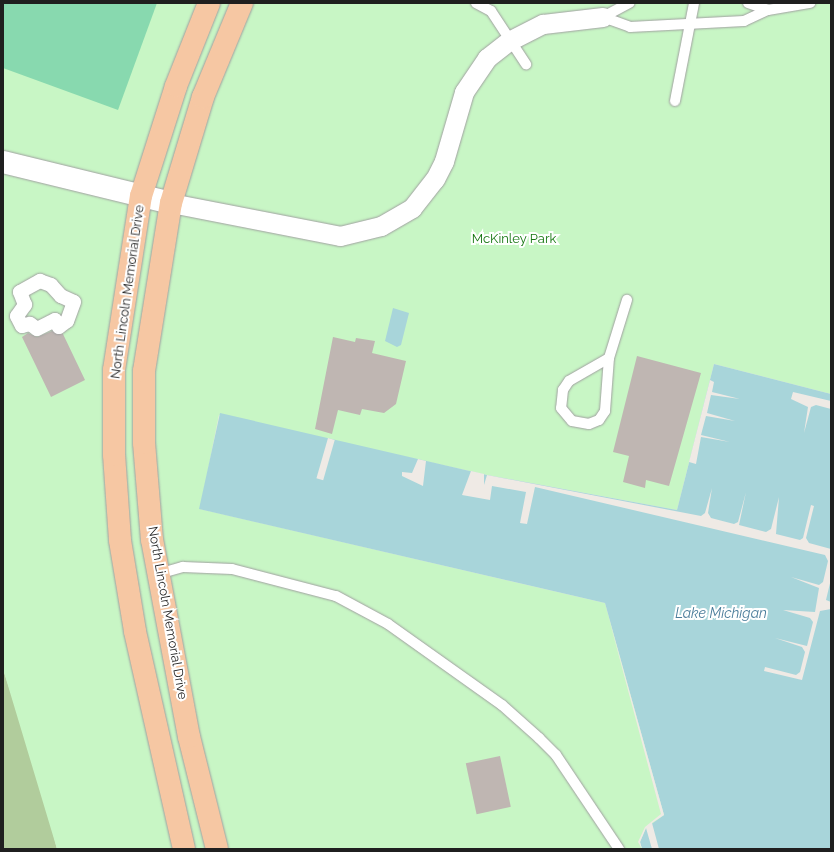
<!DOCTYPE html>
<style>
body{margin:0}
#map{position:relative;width:834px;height:852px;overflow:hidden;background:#efeae5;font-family:Raleway,sans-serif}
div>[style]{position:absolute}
.forest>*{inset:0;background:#b1cc9c}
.park>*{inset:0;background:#c8f6c5}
.pitch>*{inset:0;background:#88d9af}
.water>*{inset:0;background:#a8d5da}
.pier>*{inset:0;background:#efeae5;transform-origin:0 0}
.building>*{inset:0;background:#bfb6b2;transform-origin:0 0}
.roads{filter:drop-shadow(0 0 1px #a0a0a0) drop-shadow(0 0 1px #a0a0a0)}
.service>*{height:10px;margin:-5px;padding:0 5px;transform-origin:5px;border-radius:5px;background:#fff}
.pedestrian>*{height:14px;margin:-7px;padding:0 7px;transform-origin:7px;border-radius:7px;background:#fff}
.minor>*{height:19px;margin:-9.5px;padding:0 9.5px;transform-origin:9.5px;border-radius:9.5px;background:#fff}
.tertiary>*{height:22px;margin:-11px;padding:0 11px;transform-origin:11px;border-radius:11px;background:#fff}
.primary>*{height:22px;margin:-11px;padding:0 11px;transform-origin:11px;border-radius:11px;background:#f6c7a3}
span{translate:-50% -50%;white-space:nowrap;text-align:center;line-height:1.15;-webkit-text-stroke:4px #fff;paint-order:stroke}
.park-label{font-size:13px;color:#177712}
.street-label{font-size:13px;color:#1f1f1f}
.water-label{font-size:14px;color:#4a7c9a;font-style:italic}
.frame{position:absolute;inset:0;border:4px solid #1f1f1f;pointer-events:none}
</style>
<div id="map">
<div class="forest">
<i style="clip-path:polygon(3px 669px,40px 781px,57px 849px,3px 849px)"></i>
</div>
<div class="park">
<i style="clip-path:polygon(3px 3px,831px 3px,831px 394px,714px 364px,677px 510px,487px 475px,219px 415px,200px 509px,605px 603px,664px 815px,640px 842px,642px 849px,57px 849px,3px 669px)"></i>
</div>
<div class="pitch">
<i style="clip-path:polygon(3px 3px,157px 3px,118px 110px,3px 68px)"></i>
</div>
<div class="water">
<i style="clip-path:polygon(393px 308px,409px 313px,401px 345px,397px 347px,385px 341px)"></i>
<i style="clip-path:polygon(714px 364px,831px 394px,831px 849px,642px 849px,640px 842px,646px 828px,664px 815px,605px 603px,199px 509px,220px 413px,487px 475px,677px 510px)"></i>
</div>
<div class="pier">
<i style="clip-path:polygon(710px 380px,714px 382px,712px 392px,740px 399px,711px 395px,707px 413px,735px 421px,706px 416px,701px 435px,730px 442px,701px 437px,696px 464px,689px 462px)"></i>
<i style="clip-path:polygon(793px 392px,831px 401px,831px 409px,816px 405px,811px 407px,804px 433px,808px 407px,791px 399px)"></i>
<i style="left:328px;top:438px;width:7px;height:42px;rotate:16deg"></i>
<i style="clip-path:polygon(418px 459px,426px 461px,423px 486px,402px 476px,402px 472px,412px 473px)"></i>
<i style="clip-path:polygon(471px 471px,484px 474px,484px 485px,487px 475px,701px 516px,705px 513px,712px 488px,708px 513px,711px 518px,734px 524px,738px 522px,746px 492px,739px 525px,766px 532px,771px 529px,779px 497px,776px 534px,800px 540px,803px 538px,811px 505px,814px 506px,806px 538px,809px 543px,831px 549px,831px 579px,826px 600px,831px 602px,831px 609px,820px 611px,802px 680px,764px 671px,765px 667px,796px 675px,800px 672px,805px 652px,802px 647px,775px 638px,807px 646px,813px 622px,810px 618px,783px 610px,815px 612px,819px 588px,791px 577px,819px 585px,823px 582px,828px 561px,825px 555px,535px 487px,527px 524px,520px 523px,526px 492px,492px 486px,490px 500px,462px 495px)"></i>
<i style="clip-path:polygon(608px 615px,664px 815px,652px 823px,659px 849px,652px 849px,646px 828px,640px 842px,642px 849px,638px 842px,645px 827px,661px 814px)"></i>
</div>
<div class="building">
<i style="clip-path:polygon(52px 331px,63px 334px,85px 380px,51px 397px,22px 337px,28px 333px,37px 337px)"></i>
<i style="clip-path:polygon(333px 337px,355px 342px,356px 338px,375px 341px,372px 353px,406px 361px,396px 404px,384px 413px,362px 409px,360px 415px,338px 410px,332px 434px,315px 429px)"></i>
<i style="clip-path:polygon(637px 356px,701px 373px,669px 486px,646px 480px,645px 488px,623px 482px,629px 456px,613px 452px)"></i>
<i style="left:500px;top:756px;width:52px;height:35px;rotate:78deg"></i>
</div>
<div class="roads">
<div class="service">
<i style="left:476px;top:3px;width:17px;rotate:28deg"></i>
<i style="left:491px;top:11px;width:64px;rotate:56.6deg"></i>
<i style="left:748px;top:3px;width:21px;rotate:19deg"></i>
<i style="left:603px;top:17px;width:29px;rotate:20deg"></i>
<i style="left:630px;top:27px;width:114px;rotate:-3deg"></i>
<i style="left:744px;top:21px;width:26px;rotate:-25deg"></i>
<i style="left:768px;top:10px;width:43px;rotate:-9.5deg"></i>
<i style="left:603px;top:17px;width:30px;rotate:-28deg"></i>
<i style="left:675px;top:101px;width:100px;rotate:-79deg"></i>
<i style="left:609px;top:358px;width:46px;rotate:150.1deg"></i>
<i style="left:569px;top:381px;width:11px;rotate:124deg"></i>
<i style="left:563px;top:390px;width:18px;rotate:96deg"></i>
<i style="left:561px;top:408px;width:17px;rotate:50deg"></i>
<i style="left:572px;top:421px;width:17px;rotate:10deg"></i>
<i style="left:589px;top:424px;width:11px;rotate:-22deg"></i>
<i style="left:599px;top:420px;width:11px;rotate:-56deg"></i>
<i style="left:605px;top:411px;width:53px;rotate:-85.7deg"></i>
<i style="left:609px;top:358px;width:61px;rotate:-72.8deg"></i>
<i style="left:158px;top:574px;width:26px;rotate:-16deg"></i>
<i style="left:183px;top:567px;width:49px;rotate:2.3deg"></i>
<i style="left:232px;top:569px;width:107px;rotate:14.6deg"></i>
<i style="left:336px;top:596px;width:59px;rotate:28.3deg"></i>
<i style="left:388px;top:624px;width:140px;rotate:35.4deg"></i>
<i style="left:502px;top:705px;width:50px;rotate:41.7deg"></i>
<i style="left:539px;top:738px;width:24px;rotate:45deg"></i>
<i style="left:556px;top:755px;width:113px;rotate:56.2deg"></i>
</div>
<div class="pedestrian">
<i style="left:40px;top:281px;width:12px;rotate:20deg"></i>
<i style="left:51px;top:285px;width:15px;rotate:48deg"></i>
<i style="left:61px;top:296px;width:14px;rotate:25deg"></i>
<i style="left:74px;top:302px;width:20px;rotate:110deg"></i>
<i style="left:67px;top:321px;width:10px;rotate:143deg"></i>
<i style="left:59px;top:327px;width:8px;rotate:-120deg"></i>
<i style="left:55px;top:320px;width:20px;rotate:153deg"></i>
<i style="left:37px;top:329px;width:9px;rotate:-144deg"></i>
<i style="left:30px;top:324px;width:8px;rotate:166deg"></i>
<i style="left:22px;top:326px;width:11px;rotate:-117deg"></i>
<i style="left:17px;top:316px;width:14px;rotate:-54deg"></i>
<i style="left:25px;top:305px;width:14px;rotate:-111deg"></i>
<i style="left:20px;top:292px;width:23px;rotate:-29deg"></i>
</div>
<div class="minor">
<i style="left:171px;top:203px;width:172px;rotate:11deg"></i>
<i style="left:340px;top:236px;width:42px;rotate:-13.7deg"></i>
<i style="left:381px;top:226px;width:36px;rotate:-30deg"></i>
<i style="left:412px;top:208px;width:37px;rotate:-52deg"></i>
<i style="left:435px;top:179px;width:20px;rotate:-63deg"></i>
<i style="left:444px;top:161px;width:72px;rotate:-73.8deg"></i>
<i style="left:464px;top:92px;width:41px;rotate:-55.9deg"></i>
<i style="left:487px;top:58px;width:28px;rotate:-38deg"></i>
<i style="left:509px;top:41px;width:38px;rotate:-27deg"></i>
<i style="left:543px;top:24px;width:60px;rotate:-6.7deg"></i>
</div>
<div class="tertiary">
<i style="left:3px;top:162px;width:173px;rotate:13.7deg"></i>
</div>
<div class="primary">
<i style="left:184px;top:849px;width:223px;rotate:-102.7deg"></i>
<i style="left:135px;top:631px;width:92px;rotate:-99.4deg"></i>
<i style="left:120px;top:540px;width:85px;rotate:-94deg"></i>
<i style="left:114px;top:455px;width:85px;rotate:-90deg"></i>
<i style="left:114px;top:370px;width:176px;rotate:-81.2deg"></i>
<i style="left:141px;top:196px;width:115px;rotate:-72.3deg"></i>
<i style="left:176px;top:86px;width:89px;rotate:-68.3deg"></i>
<i style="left:217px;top:849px;width:115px;rotate:-104deg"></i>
<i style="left:189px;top:737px;width:200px;rotate:-100.6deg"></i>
<i style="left:152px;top:540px;width:97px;rotate:-94.7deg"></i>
<i style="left:144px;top:443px;width:72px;rotate:-90deg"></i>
<i style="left:144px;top:371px;width:170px;rotate:-80.9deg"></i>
<i style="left:171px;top:203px;width:111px;rotate:-73.2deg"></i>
<i style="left:203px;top:97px;width:102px;rotate:-67.5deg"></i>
</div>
</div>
<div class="park-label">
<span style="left:514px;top:239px">McKinley Park</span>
</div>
<div class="street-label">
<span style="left:128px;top:292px;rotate:-82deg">North Lincoln Memorial Drive</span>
<span style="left:167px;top:613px;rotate:80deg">North Lincoln Memorial Drive</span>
</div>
<div class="water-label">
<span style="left:721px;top:613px">Lake Michigan</span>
</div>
<div class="frame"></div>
</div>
